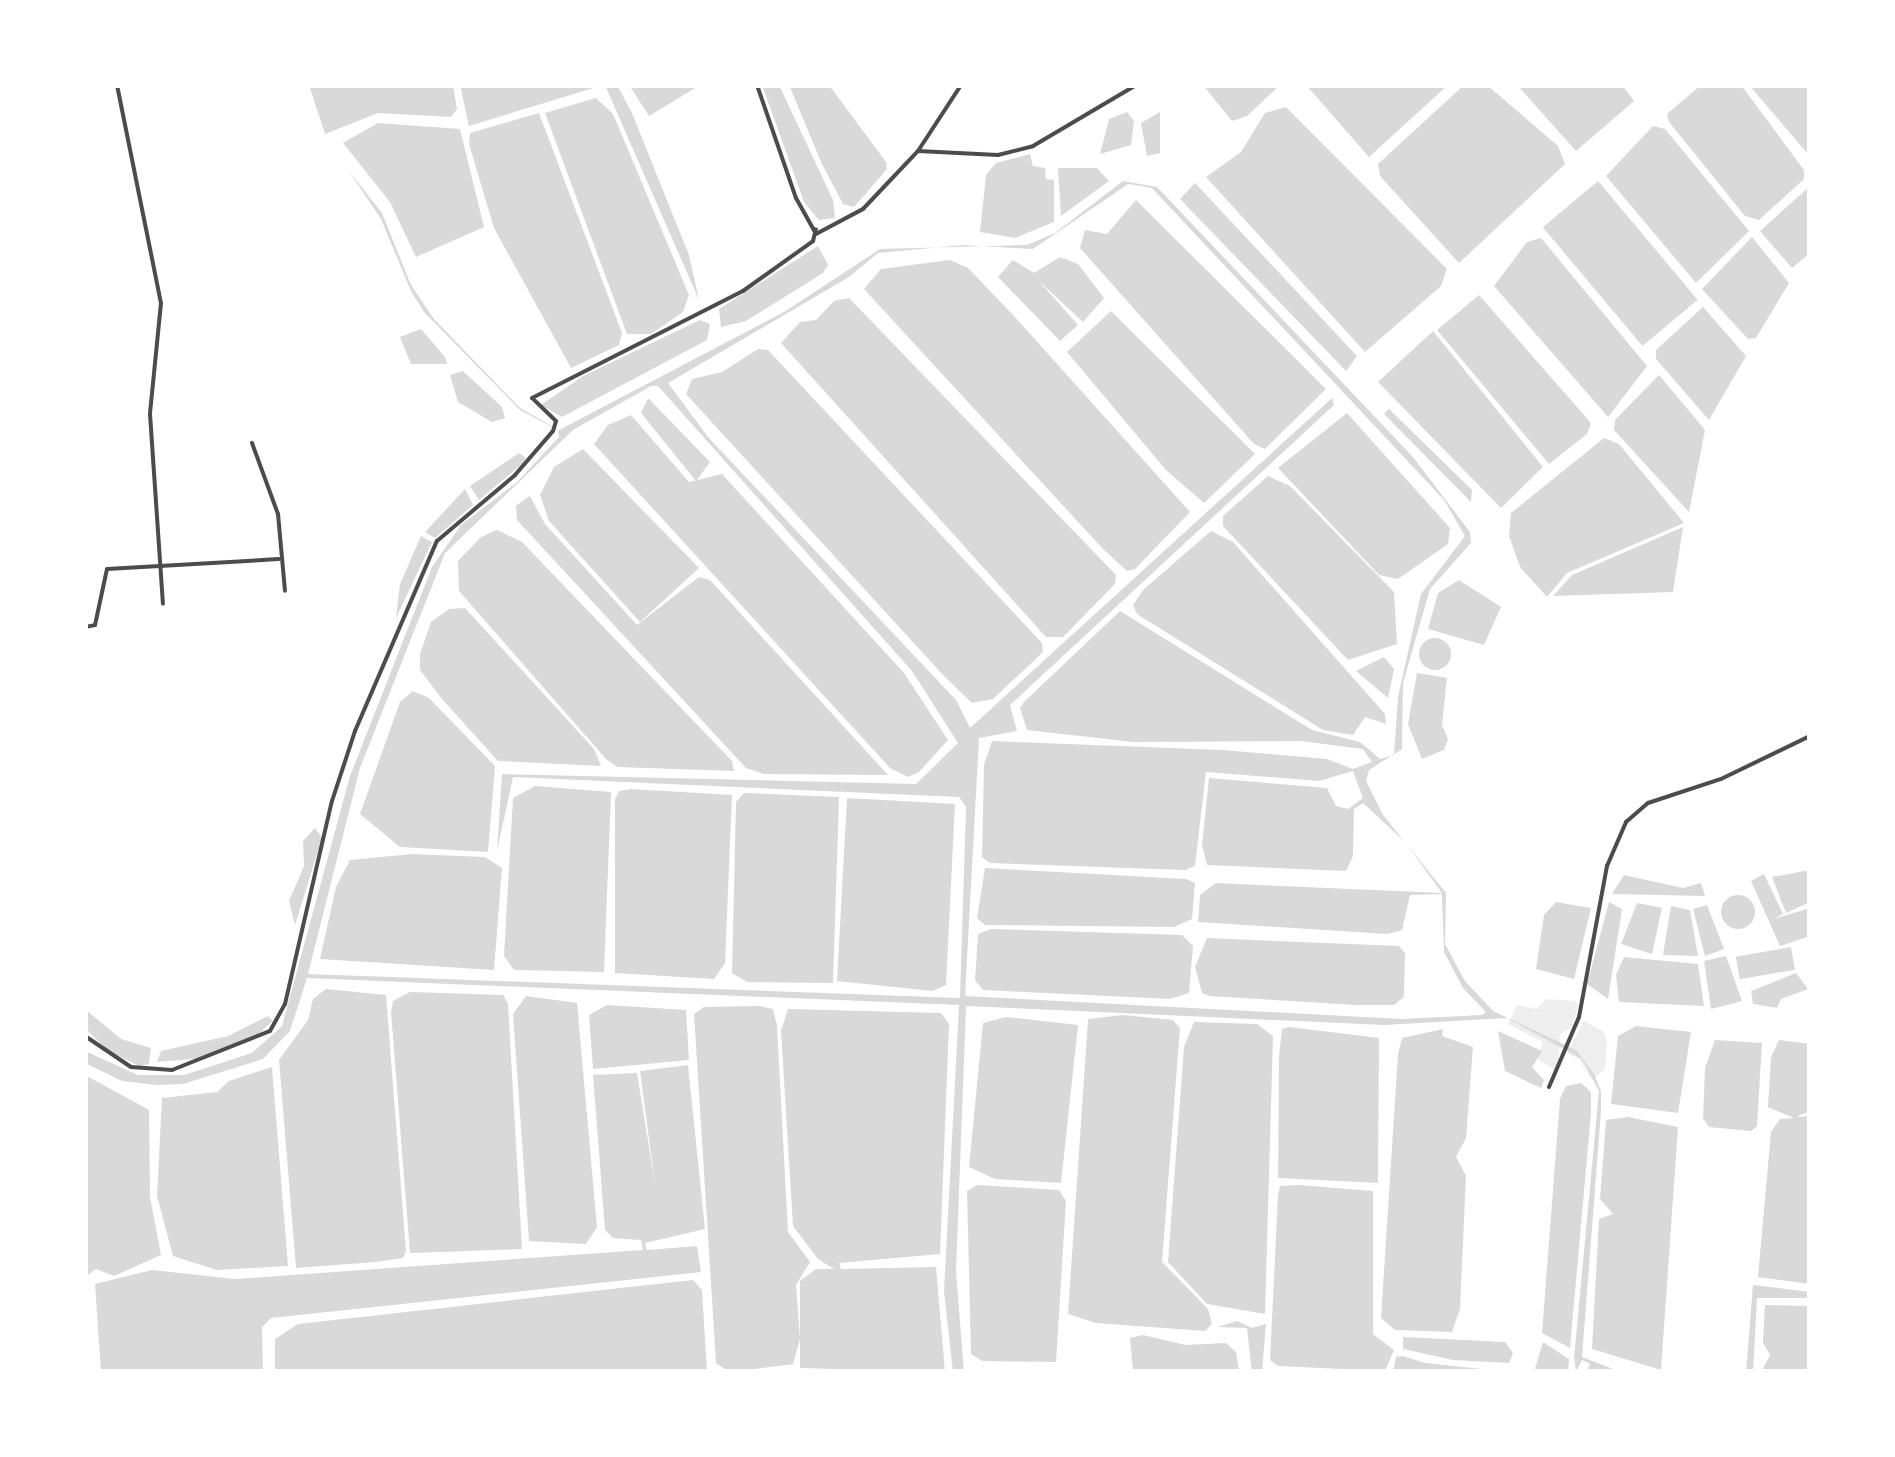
<!DOCTYPE html>
<style>
body{margin:0}
#map{position:relative;width:1895px;height:1457px;overflow:hidden;background:#fff;font-family:Ubuntu,sans-serif}
div>[style]{position:absolute}
.green>*{inset:0;background:#eee}
.water>*{inset:0;background:#d9d9d9;transform-origin:0 0}
.round{border-radius:50%}
.minor>*{height:4px;margin:-2px;padding:0 2px;transform-origin:2px;border-radius:2px;background:#4c4c4c}
span{translate:-50% -50%;white-space:nowrap;text-align:center;line-height:1.15;-webkit-text-stroke:8px #fff;paint-order:stroke}
.frame{position:absolute;inset:0;border:88px solid #fff;pointer-events:none}
</style>
<div id="map">
<div class="green">
<i style="clip-path:polygon(1546px 999px,1576px 1001px,1578px 1006px,1572px 1026px,1560px 1035px,1558px 1071px,1537px 1059px,1543px 1042px,1508px 1024px,1517px 1005px,1537px 1009px)"></i>
<i style="clip-path:polygon(1584px 1021px,1603px 1031px,1607px 1042px,1605px 1069px,1592px 1080px,1579px 1059px,1567px 1053px)"></i>
</div>
<div class="water">
<i style="clip-path:polygon(309px 85px,453px 85px,457px 109px,451px 117px,378px 113px,325px 134px)"></i>
<i style="clip-path:polygon(460px 85px,597px 85px,597px 87px,469px 126px)"></i>
<i style="clip-path:polygon(605px 85px,617px 85px,632px 113px,689px 255px,699px 300px)"></i>
<i style="clip-path:polygon(629px 85px,700px 85px,649px 116px)"></i>
<i style="clip-path:polygon(762px 85px,779px 85px,833px 200px,835px 218px,819px 220px,804px 202px)"></i>
<i style="clip-path:polygon(789px 85px,829px 85px,886px 162px,887px 169px,854px 207px,843px 204px,821px 162px)"></i>
<i style="clip-path:polygon(1203px 85px,1280px 85px,1247px 116px,1232px 121px)"></i>
<i style="clip-path:polygon(1448px 85px,1369px 157px,1307px 86px,1307px 85px)"></i>
<i style="clip-path:polygon(1464px 85px,1487px 85px,1558px 146px,1565px 164px,1459px 263px,1380px 176px,1378px 164px)"></i>
<i style="clip-path:polygon(1517px 85px,1622px 85px,1634px 101px,1576px 151px)"></i>
<i style="clip-path:polygon(1701px 85px,1741px 85px,1804px 170px,1804px 179px,1759px 220px,1745px 216px,1669px 122px,1667px 114px)"></i>
<i style="clip-path:polygon(1749px 85px,1810px 85px,1810px 158px,1807px 153px)"></i>
<i style="clip-path:polygon(596px 98px,613px 114px,689px 295px,683px 312px,651px 334px,627px 334px,545px 113px)"></i>
<i style="clip-path:polygon(1286px 107px,1447px 269px,1441px 286px,1365px 352px,1206px 177px,1241px 152px,1265px 113px)"></i>
<i style="clip-path:polygon(1127px 112px,1134px 121px,1131px 145px,1100px 154px,1109px 119px)"></i>
<i style="clip-path:polygon(1160px 112px,1160px 153px,1147px 156px,1141px 123px)"></i>
<i style="clip-path:polygon(539px 113px,622px 333px,619px 345px,571px 368px,494px 228px,469px 144px,470px 133px)"></i>
<i style="clip-path:polygon(378px 123px,460px 129px,484px 227px,416px 257px,390px 202px,343px 143px)"></i>
<i style="clip-path:polygon(1653px 126px,1665px 129px,1749px 231px,1696px 283px,1606px 176px)"></i>
<i style="clip-path:polygon(1030px 154px,1033px 166px,1045px 168px,1046px 179px,1054px 180px,1054px 222px,1015px 238px,980px 232px,986px 175px,996px 163px)"></i>
<i style="clip-path:polygon(1058px 168px,1097px 168px,1109px 181px,1061px 216px)"></i>
<i style="clip-path:polygon(evenodd,349px 171px,382px 213px,411px 285px,434px 319px,520px 408px,559px 430px,784px 312px,880px 249px,1027px 245px,1055px 233px,1123px 181px,1157px 187px,1413px 457px,1470px 532px,1471px 543px,1430px 589px,1403px 683px,1402px 749px,1369px 770px,1366px 781px,1383px 815px,1446px 893px,1445px 944px,1465px 981px,1493px 1011px,1576px 1050px,1594px 1074px,1601px 1091px,1601px 1111px,1582px 1357px,1621px 1372px,1586px 1372px,1590px 1364px,1582px 1360px,1576px 1372px,1574px 1358px,1599px 1091px,1582px 1059px,1507px 1018px,1384px 1025px,966px 1006px,956px 1272px,964px 1372px,953px 1372px,944px 1291px,959px 1005px,307px 978px,290px 1031px,263px 1059px,183px 1084px,156px 1085px,122px 1081px,85px 1063px,85px 1051px,138px 1075px,184px 1075px,252px 1053px,282px 1026px,350px 776px,432px 567px,461px 525px,516px 483px,559px 437px,558px 430px,520px 410px,424px 312px,411px 291px,381px 219px,349px 171px,1128px 184px,1152px 188px,1444px 500px,1465px 536px,1421px 594px,1398px 697px,1394px 755px,1380px 759px,1360px 742px,1312px 730px,1120px 611px,1024px 702px,1020px 708px,1027px 730px,1133px 742px,1301px 741px,1363px 749px,1372px 762px,1353px 769px,1327px 759px,1223px 750px,992px 741px,984px 765px,982px 857px,990px 863px,1185px 870px,1195px 866px,1206px 772px,1319px 781px,1353px 771px,1363px 798px,1348px 809px,1336px 806px,1327px 788px,1209px 778px,1202px 845px,1207px 865px,1346px 871px,1353px 856px,1354px 809px,1363px 803px,1405px 842px,1442px 893px,1216px 883px,1200px 895px,1198px 922px,1387px 934px,1402px 930px,1410px 895px,1442px 894px,1444px 952px,1463px 988px,1486px 1012px,1482px 1015px,1402px 1019px,965px 996px,979px 738px,1017px 731px,1010px 705px,1334px 405px,1332px 398px,970px 728px,956px 700px,708px 437px,668px 383px,849px 277px,878px 253px,963px 245px,1033px 249px,1128px 184px,349px 171px,651px 386px,658px 386px,912px 671px,958px 743px,916px 784px,502px 774px,497px 851px,513px 777px,959px 797px,966px 807px,960px 998px,308px 974px,360px 768px,445px 553px,573px 430px,651px 386px)"></i>
<i style="left:1598px;top:181px;width:155px;height:72px;rotate:50deg"></i>
<i style="clip-path:polygon(1195px 183px,1357px 356px,1346px 371px,1180px 199px)"></i>
<i style="clip-path:polygon(1810px 186px,1810px 253px,1792px 268px,1760px 231px)"></i>
<i style="clip-path:polygon(1136px 200px,1326px 389px,1265px 449px,1254px 444px,1080px 248px,1085px 230px,1107px 234px)"></i>
<i style="clip-path:polygon(1752px 237px,1789px 283px,1756px 338px,1748px 339px,1702px 289px)"></i>
<i style="clip-path:polygon(1541px 238px,1647px 366px,1608px 417px,1494px 286px,1527px 242px)"></i>
<i style="clip-path:polygon(818px 246px,828px 265px,823px 273px,746px 321px,721px 327px,719px 309px)"></i>
<i style="clip-path:polygon(1060px 257px,1078px 264px,1104px 298px,1083px 322px,1039px 281px,1078px 325px,1060px 341px,998px 277px,1013px 260px,1034px 273px)"></i>
<i style="clip-path:polygon(950px 260px,968px 268px,1014px 316px,1190px 512px,1135px 569px,1127px 571px,1102px 548px,864px 289px,881px 269px)"></i>
<i style="clip-path:polygon(1479px 295px,1591px 423px,1587px 434px,1549px 464px,1437px 330px)"></i>
<i style="clip-path:polygon(849px 298px,1116px 575px,1115px 584px,1063px 637px,1046px 637px,781px 343px,800px 322px,816px 320px,834px 301px)"></i>
<i style="clip-path:polygon(1703px 307px,1746px 356px,1709px 420px,1656px 359px,1656px 350px)"></i>
<i style="clip-path:polygon(1111px 311px,1255px 454px,1204px 503px,1166px 470px,1067px 352px)"></i>
<i style="clip-path:polygon(700px 320px,710px 324px,707px 340px,562px 417px,541px 405px,583px 376px)"></i>
<i style="clip-path:polygon(421px 329px,445px 357px,447px 364px,411px 364px,400px 337px)"></i>
<i style="clip-path:polygon(1433px 331px,1543px 467px,1501px 508px,1378px 382px)"></i>
<i style="clip-path:polygon(758px 349px,768px 350px,1042px 643px,1043px 652px,993px 699px,972px 703px,943px 675px,686px 394px,692px 379px,722px 372px)"></i>
<i style="clip-path:polygon(463px 371px,502px 407px,505px 418px,492px 422px,458px 402px,450px 375px)"></i>
<i style="clip-path:polygon(1659px 375px,1705px 430px,1689px 512px,1614px 430px,1615px 420px)"></i>
<i style="clip-path:polygon(648px 398px,710px 462px,696px 481px,641px 413px)"></i>
<i style="clip-path:polygon(1389px 409px,1472px 490px,1471px 502px,1384px 414px)"></i>
<i style="clip-path:polygon(1347px 413px,1450px 528px,1448px 544px,1398px 579px,1379px 575px,1278px 468px)"></i>
<i style="clip-path:polygon(631px 415px,689px 482px,722px 474px,904px 673px,948px 740px,919px 772px,908px 777px,890px 768px,594px 444px,608px 425px)"></i>
<i style="clip-path:polygon(1604px 438px,1619px 444px,1684px 523px,1567px 573px,1547px 597px,1520px 567px,1509px 536px,1511px 513px)"></i>
<i style="clip-path:polygon(583px 449px,699px 568px,640px 622px,549px 521px,540px 495px,554px 467px)"></i>
<i style="clip-path:polygon(519px 453px,526px 458px,522px 464px,479px 500px,470px 486px)"></i>
<i style="clip-path:polygon(1268px 476px,1290px 486px,1394px 592px,1397px 644px,1348px 660px,1223px 526px,1223px 516px)"></i>
<i style="clip-path:polygon(465px 489px,473px 505px,435px 538px,425px 532px)"></i>
<i style="clip-path:polygon(530px 496px,545px 524px,637px 625px,699px 577px,710px 580px,888px 775px,764px 774px,746px 768px,517px 520px,516px 506px)"></i>
<i style="clip-path:polygon(1683px 527px,1673px 592px,1553px 596px,1572px 575px)"></i>
<i style="clip-path:polygon(497px 530px,522px 542px,732px 761px,734px 771px,617px 767px,606px 759px,459px 591px,458px 561px,481px 537px)"></i>
<i style="clip-path:polygon(1211px 531px,1233px 542px,1385px 714px,1386px 724px,1365px 717px,1353px 735px,1323px 730px,1137px 614px,1133px 605px,1143px 590px)"></i>
<i style="clip-path:polygon(421px 536px,432px 542px,396px 618px,400px 584px)"></i>
<i style="clip-path:polygon(1459px 580px,1501px 607px,1484px 645px,1428px 629px,1438px 593px)"></i>
<i style="clip-path:polygon(465px 608px,594px 749px,601px 766px,498px 761px,442px 699px,420px 670px,420px 654px,431px 622px,449px 609px)"></i>
<i class="round" style="left:1419px;top:638px;width:32px;height:32px"></i>
<i style="clip-path:polygon(1384px 657px,1394px 669px,1388px 698px,1356px 671px)"></i>
<i style="clip-path:polygon(1417px 673px,1447px 678px,1442px 725px,1448px 739px,1444px 750px,1422px 759px,1408px 724px)"></i>
<i style="clip-path:polygon(413px 691px,429px 698px,495px 766px,488px 852px,400px 847px,360px 814px,400px 702px)"></i>
<i style="clip-path:polygon(535px 786px,611px 792px,604px 972px,514px 970px,504px 956px,513px 798px)"></i>
<i style="clip-path:polygon(631px 789px,732px 795px,725px 963px,714px 979px,615px 973px,615px 799px,619px 791px)"></i>
<i style="clip-path:polygon(744px 793px,839px 797px,833px 983px,747px 982px,732px 973px,736px 802px)"></i>
<i style="clip-path:polygon(847px 798px,955px 804px,946px 985px,932px 991px,837px 981px)"></i>
<i style="clip-path:polygon(315px 828px,322px 838px,295px 925px,289px 901px,304px 866px,303px 841px)"></i>
<i style="clip-path:polygon(412px 854px,485px 857px,502px 868px,494px 970px,320px 959px,336px 887px,350px 860px)"></i>
<i style="clip-path:polygon(985px 868px,1186px 879px,1195px 883px,1192px 919px,1174px 927px,985px 925px,977px 918px)"></i>
<i style="clip-path:polygon(1810px 870px,1810px 902px,1786px 913px,1772px 877px)"></i>
<i style="clip-path:polygon(1764px 874px,1783px 914px,1774px 919px,1810px 908px,1810px 936px,1780px 946px,1751px 881px)"></i>
<i style="clip-path:polygon(1624px 875px,1683px 888px,1701px 883px,1705px 896px,1612px 894px)"></i>
<i class="round" style="left:1721px;top:895px;width:34px;height:34px"></i>
<i style="clip-path:polygon(1556px 902px,1591px 908px,1574px 979px,1536px 969px,1544px 915px)"></i>
<i style="clip-path:polygon(1609px 902px,1622px 909px,1608px 999px,1587px 984px)"></i>
<i style="clip-path:polygon(1637px 903px,1662px 908px,1652px 954px,1621px 944px)"></i>
<i style="clip-path:polygon(1707px 905px,1724px 949px,1705px 956px,1693px 909px)"></i>
<i style="clip-path:polygon(1671px 906px,1690px 910px,1698px 956px,1663px 955px)"></i>
<i style="clip-path:polygon(991px 929px,1182px 935px,1193px 946px,1189px 993px,1170px 999px,983px 990px,975px 980px,978px 934px)"></i>
<i style="clip-path:polygon(1207px 938px,1399px 946px,1405px 953px,1404px 997px,1394px 1005px,1356px 1005px,1209px 996px,1202px 993px,1195px 967px)"></i>
<i style="left:1791px;top:947px;width:23px;height:56px;rotate:80deg"></i>
<i style="clip-path:polygon(1726px 956px,1742px 1001px,1711px 1009px,1704px 961px)"></i>
<i style="clip-path:polygon(1624px 957px,1698px 964px,1704px 1006px,1619px 1002px,1616px 975px)"></i>
<i style="clip-path:polygon(1796px 973px,1808px 989px,1781px 999px,1777px 1008px,1753px 1004px,1751px 991px)"></i>
<i style="clip-path:polygon(326px 989px,386px 995px,406px 1251px,403px 1258px,376px 1262px,296px 1268px,279px 1060px,308px 1020px,313px 999px)"></i>
<i style="clip-path:polygon(410px 992px,503px 995px,508px 1004px,522px 1249px,410px 1253px,391px 1012px,393px 1001px)"></i>
<i style="clip-path:polygon(526px 996px,577px 1003px,597px 1227px,586px 1244px,529px 1241px,513px 1014px)"></i>
<i style="clip-path:polygon(607px 1005px,686px 1010px,689px 1060px,593px 1069px,589px 1015px)"></i>
<i style="clip-path:polygon(760px 1006px,773px 1009px,777px 1026px,788px 1232px,810px 1262px,796px 1285px,800px 1339px,793px 1364px,729px 1372px,716px 1363px,694px 1014px,704px 1007px)"></i>
<i style="clip-path:polygon(85px 1009px,121px 1039px,151px 1048px,149px 1064px,139px 1066px,107px 1050px,85px 1028px)"></i>
<i style="clip-path:polygon(788px 1009px,941px 1013px,949px 1024px,940px 1254px,839px 1263px,841px 1269px,936px 1267px,945px 1372px,800px 1368px,800px 1281px,816px 1269px,834px 1269px,818px 1259px,793px 1226px,781px 1031px)"></i>
<i style="clip-path:polygon(1123px 1015px,1173px 1020px,1180px 1028px,1162px 1262px,1208px 1309px,1212px 1324px,1205px 1331px,1096px 1323px,1068px 1314px,1088px 1019px)"></i>
<i style="clip-path:polygon(268px 1016px,273px 1021px,256px 1036px,204px 1058px,157px 1062px,161px 1051px,228px 1036px)"></i>
<i style="clip-path:polygon(1006px 1017px,1078px 1025px,1061px 1183px,995px 1179px,969px 1167px,983px 1023px)"></i>
<i style="clip-path:polygon(1194px 1022px,1257px 1024px,1273px 1036px,1265px 1314px,1207px 1304px,1168px 1262px,1184px 1047px)"></i>
<i style="clip-path:polygon(1636px 1026px,1691px 1032px,1678px 1113px,1611px 1104px,1618px 1036px)"></i>
<i style="clip-path:polygon(1289px 1027px,1379px 1038px,1378px 1183px,1278px 1178px,1279px 1056px,1282px 1029px)"></i>
<i style="clip-path:polygon(1443px 1029px,1442px 1036px,1473px 1047px,1466px 1138px,1456px 1157px,1466px 1176px,1460px 1309px,1452px 1332px,1395px 1330px,1381px 1318px,1398px 1054px,1402px 1038px)"></i>
<i style="clip-path:polygon(1498px 1031px,1542px 1051px,1532px 1067px,1544px 1080px,1541px 1088px,1505px 1071px)"></i>
<i style="clip-path:polygon(1715px 1040px,1762px 1043px,1757px 1126px,1751px 1131px,1709px 1127px,1703px 1118px,1705px 1068px)"></i>
<i style="clip-path:polygon(1779px 1040px,1810px 1044px,1810px 1111px,1796px 1117px,1810px 1116px,1810px 1284px,1758px 1277px,1771px 1132px,1780px 1119px,1794px 1118px,1768px 1107px,1771px 1057px)"></i>
<i style="clip-path:polygon(688px 1065px,705px 1229px,645px 1243px,647px 1250px,697px 1246px,701px 1272px,271px 1318px,262px 1327px,263px 1372px,101px 1372px,95px 1284px,152px 1270px,235px 1279px,643px 1250px,641px 1240px,613px 1238px,605px 1230px,593px 1075px,637px 1073px,655px 1184px,640px 1071px)"></i>
<i style="clip-path:polygon(272px 1067px,288px 1266px,217px 1270px,173px 1256px,157px 1196px,162px 1098px,217px 1092px,229px 1081px)"></i>
<i style="clip-path:polygon(85px 1075px,149px 1110px,150px 1197px,161px 1255px,114px 1276px,96px 1269px,85px 1277px)"></i>
<i style="clip-path:polygon(1581px 1083px,1591px 1092px,1591px 1113px,1570px 1348px,1542px 1333px,1560px 1099px,1566px 1086px)"></i>
<i style="clip-path:polygon(1628px 1117px,1678px 1127px,1661px 1370px,1592px 1349px,1599px 1219px,1613px 1214px,1600px 1199px,1606px 1120px)"></i>
<i style="clip-path:polygon(978px 1185px,1059px 1190px,1066px 1201px,1056px 1362px,982px 1361px,971px 1354px,967px 1191px)"></i>
<i style="clip-path:polygon(1299px 1185px,1373px 1191px,1373px 1334px,1394px 1350px,1385px 1371px,1278px 1366px,1270px 1360px,1278px 1195px,1280px 1186px)"></i>
<i style="clip-path:polygon(693px 1280px,702px 1290px,707px 1372px,275px 1372px,275px 1339px,298px 1324px)"></i>
<i style="clip-path:polygon(1753px 1285px,1810px 1292px,1810px 1298px,1757px 1298px,1753px 1372px,1746px 1372px)"></i>
<i style="clip-path:polygon(1765px 1305px,1810px 1306px,1810px 1372px,1761px 1372px,1770px 1355px,1763px 1343px)"></i>
<i style="clip-path:polygon(1237px 1321px,1252px 1328px,1266px 1324px,1262px 1372px,1252px 1372px,1247px 1328px,1218px 1327px)"></i>
<i style="clip-path:polygon(1143px 1335px,1186px 1345px,1226px 1343px,1236px 1352px,1239px 1371px,1133px 1372px,1130px 1338px)"></i>
<i style="clip-path:polygon(1403px 1337px,1505px 1342px,1513px 1353px,1509px 1363px,1453px 1360px,1403px 1349px)"></i>
<i style="clip-path:polygon(1543px 1342px,1569px 1359px,1568px 1372px,1534px 1372px)"></i>
<i style="clip-path:polygon(1403px 1356px,1425px 1363px,1510px 1372px,1393px 1372px,1396px 1357px)"></i>
</div>
<div class="minor">
<i style="left:117px;top:85px;width:222px;rotate:78.6deg"></i>
<i style="left:161px;top:303px;width:112px;rotate:95.7deg"></i>
<i style="left:150px;top:414px;width:190px;rotate:86.1deg"></i>
<i style="left:757px;top:85px;width:120px;rotate:71deg"></i>
<i style="left:796px;top:198px;width:41px;rotate:60.9deg"></i>
<i style="left:816px;top:234px;width:53px;rotate:-28deg"></i>
<i style="left:863px;top:209px;width:80px;rotate:-46.5deg"></i>
<i style="left:918px;top:151px;width:79px;rotate:-56.9deg"></i>
<i style="left:918px;top:151px;width:80px;rotate:2.9deg"></i>
<i style="left:998px;top:155px;width:36px;rotate:-14deg"></i>
<i style="left:1033px;top:146px;width:120px;rotate:-30.6deg"></i>
<i style="left:252px;top:443px;width:76px;rotate:69.9deg"></i>
<i style="left:278px;top:514px;width:77px;rotate:84.8deg"></i>
<i style="left:85px;top:627px;width:10px;rotate:-11deg"></i>
<i style="left:95px;top:625px;width:57px;rotate:-77.9deg"></i>
<i style="left:107px;top:569px;width:172px;rotate:-3.3deg"></i>
<i style="left:85px;top:1036px;width:55px;rotate:34deg"></i>
<i style="left:131px;top:1067px;width:41px;rotate:4.2deg"></i>
<i style="left:172px;top:1070px;width:105px;rotate:-21.7deg"></i>
<i style="left:270px;top:1031px;width:31px;rotate:-61deg"></i>
<i style="left:285px;top:1004px;width:208px;rotate:-77deg"></i>
<i style="left:332px;top:801px;width:74px;rotate:-71.8deg"></i>
<i style="left:355px;top:731px;width:207px;rotate:-66.7deg"></i>
<i style="left:437px;top:541px;width:102px;rotate:-40.2deg"></i>
<i style="left:515px;top:475px;width:58px;rotate:-49.2deg"></i>
<i style="left:553px;top:431px;width:10px;rotate:-73deg"></i>
<i style="left:556px;top:421px;width:33px;rotate:-136deg"></i>
<i style="left:532px;top:398px;width:237px;rotate:-26.9deg"></i>
<i style="left:743px;top:291px;width:86px;rotate:-35.5deg"></i>
<i style="left:813px;top:241px;width:12px;rotate:-76deg"></i>
<i style="left:1549px;top:1087px;width:76px;rotate:-66.8deg"></i>
<i style="left:1579px;top:1017px;width:154px;rotate:-79.5deg"></i>
<i style="left:1607px;top:866px;width:48px;rotate:-66.6deg"></i>
<i style="left:1626px;top:822px;width:29px;rotate:-41deg"></i>
<i style="left:1648px;top:803px;width:77px;rotate:-18.2deg"></i>
<i style="left:1721px;top:779px;width:99px;rotate:-25.8deg"></i>
</div>
<div class="frame"></div>
</div>
